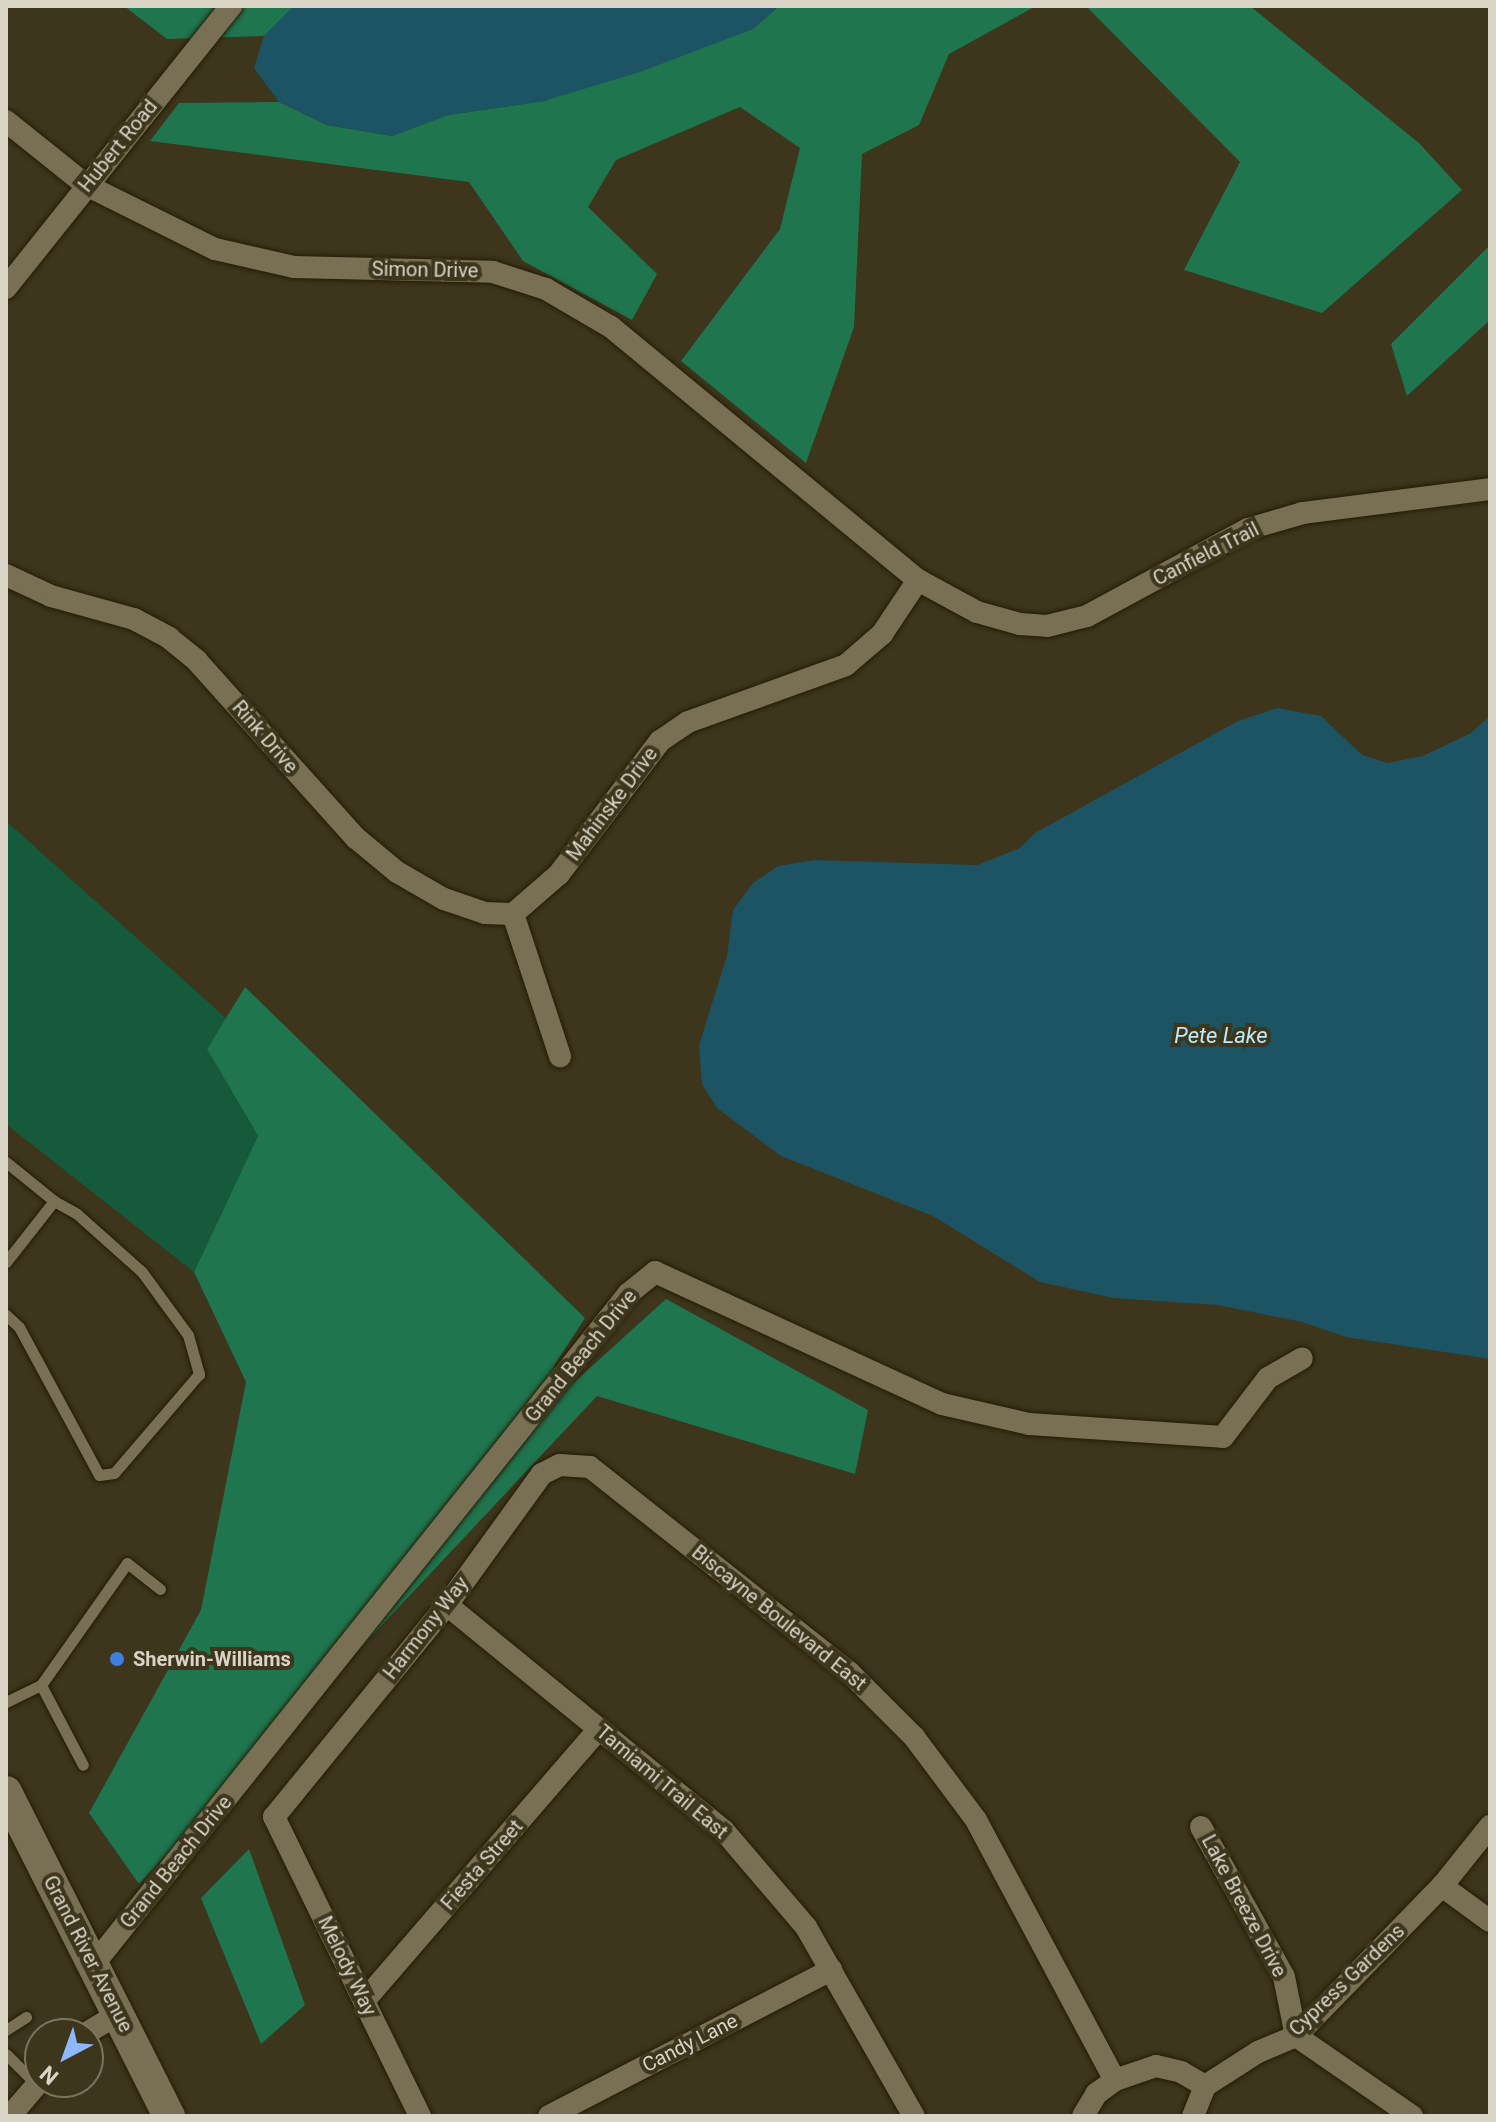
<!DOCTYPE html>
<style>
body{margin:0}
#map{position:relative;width:1496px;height:2122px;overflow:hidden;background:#3d351c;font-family:Roboto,sans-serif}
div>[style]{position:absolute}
.green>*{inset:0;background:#145a3b}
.forest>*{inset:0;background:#1f754e}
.water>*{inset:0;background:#1d5463}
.roads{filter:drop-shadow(0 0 2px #241c04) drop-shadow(0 0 2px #241c04)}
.service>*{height:11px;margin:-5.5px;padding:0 5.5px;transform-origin:5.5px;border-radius:5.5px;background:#786f54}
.minor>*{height:22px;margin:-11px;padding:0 11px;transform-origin:11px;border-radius:11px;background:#786f54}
.secondary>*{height:32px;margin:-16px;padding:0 16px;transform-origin:16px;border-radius:16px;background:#786f54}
.dots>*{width:22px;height:22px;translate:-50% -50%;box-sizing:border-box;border:4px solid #3d351c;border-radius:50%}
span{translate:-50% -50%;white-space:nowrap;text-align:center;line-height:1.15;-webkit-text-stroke:8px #3d351c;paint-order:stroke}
.street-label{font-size:20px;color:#d9d4c6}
.poi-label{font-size:20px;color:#d9d4c6;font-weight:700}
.left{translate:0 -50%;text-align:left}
.water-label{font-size:22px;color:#bbeafa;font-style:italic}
.frame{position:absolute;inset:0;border:8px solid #d9d4c6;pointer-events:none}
.north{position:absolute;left:24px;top:2018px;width:80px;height:80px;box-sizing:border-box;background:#3d351c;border:2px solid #7b7560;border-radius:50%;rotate:221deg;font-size:22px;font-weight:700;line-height:32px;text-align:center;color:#d9d4c6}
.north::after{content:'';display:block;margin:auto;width:28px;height:36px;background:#8db9fc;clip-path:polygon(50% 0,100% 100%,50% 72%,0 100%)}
</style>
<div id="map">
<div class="green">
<i style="clip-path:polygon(6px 821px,226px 1018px,207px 1049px,258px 1136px,194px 1272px,6px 1124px)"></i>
</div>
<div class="forest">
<i style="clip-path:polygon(124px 6px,294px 6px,264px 36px,167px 39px)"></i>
<i style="clip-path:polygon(779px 6px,1036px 6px,949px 54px,919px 125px,862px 154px,854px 327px,806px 463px,681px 361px,780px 229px,800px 148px,740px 107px,616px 160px,588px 207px,657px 274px,632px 320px,523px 261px,469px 182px,150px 141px,179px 103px,279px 102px,327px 125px,392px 136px,448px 115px,544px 101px,753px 29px)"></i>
<i style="clip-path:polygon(1086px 6px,1250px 6px,1419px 143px,1462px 190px,1322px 313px,1184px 270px,1240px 162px)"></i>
<i style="clip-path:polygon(1490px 245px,1490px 320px,1407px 396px,1391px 344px)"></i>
<i style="clip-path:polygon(245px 987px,585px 1318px,554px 1366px,570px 1386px,666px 1299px,868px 1410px,855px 1474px,597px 1396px,139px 1884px,89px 1813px,201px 1610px,246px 1382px,194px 1272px,258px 1136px,207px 1049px)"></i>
<i style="clip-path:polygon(249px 1849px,305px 2005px,261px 2044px,201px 1898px)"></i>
</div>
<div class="water">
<i style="clip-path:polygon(294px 6px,779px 6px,753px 29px,640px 72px,544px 101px,448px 115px,392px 136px,327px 125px,279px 102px,254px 68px,264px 36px)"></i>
<i style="clip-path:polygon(1277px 708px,1321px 716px,1362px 755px,1387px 763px,1423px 756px,1471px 733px,1490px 716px,1490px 1359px,1346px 1337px,1302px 1322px,1218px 1305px,1114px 1298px,1040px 1282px,933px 1216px,781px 1156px,717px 1108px,702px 1084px,699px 1045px,727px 956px,733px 910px,753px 883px,778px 866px,814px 860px,977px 865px,1020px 848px,1035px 833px,1238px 721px)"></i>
</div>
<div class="roads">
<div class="service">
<i style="left:6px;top:1162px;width:62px;rotate:39.1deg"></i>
<i style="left:6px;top:1262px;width:78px;rotate:-51.8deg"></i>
<i style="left:54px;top:1201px;width:26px;rotate:29deg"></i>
<i style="left:77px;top:1214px;width:87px;rotate:41.7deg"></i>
<i style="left:142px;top:1272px;width:78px;rotate:53.9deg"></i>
<i style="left:188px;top:1335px;width:41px;rotate:74.2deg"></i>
<i style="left:199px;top:1374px;width:130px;rotate:130.6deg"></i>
<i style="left:114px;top:1473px;width:15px;rotate:172deg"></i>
<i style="left:99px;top:1475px;width:168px;rotate:-118.4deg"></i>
<i style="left:19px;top:1327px;width:18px;rotate:-137deg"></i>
<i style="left:41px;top:1685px;width:90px;rotate:62.3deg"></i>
<i style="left:6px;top:1702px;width:39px;rotate:-26deg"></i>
<i style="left:41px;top:1685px;width:149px;rotate:-54.8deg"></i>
<i style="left:127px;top:1563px;width:42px;rotate:38.2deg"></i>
<i style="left:6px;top:2030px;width:24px;rotate:-33deg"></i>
<i style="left:6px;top:2054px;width:44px;rotate:45deg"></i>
</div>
<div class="minor">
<i style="left:6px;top:121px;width:102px;rotate:38.7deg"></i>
<i style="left:86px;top:185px;width:144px;rotate:26.4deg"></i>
<i style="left:215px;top:249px;width:81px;rotate:12.8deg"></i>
<i style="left:294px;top:267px;width:199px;rotate:1.4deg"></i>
<i style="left:493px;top:272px;width:56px;rotate:17.8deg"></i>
<i style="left:546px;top:289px;width:75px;rotate:30.3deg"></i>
<i style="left:611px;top:327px;width:398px;rotate:39.5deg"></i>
<i style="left:918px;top:580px;width:67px;rotate:28.5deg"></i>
<i style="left:977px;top:612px;width:45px;rotate:15.6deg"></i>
<i style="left:1020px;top:624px;width:27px;rotate:4deg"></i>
<i style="left:1047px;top:626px;width:41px;rotate:-14deg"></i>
<i style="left:1087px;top:616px;width:183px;rotate:-28.4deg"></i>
<i style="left:1248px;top:529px;width:57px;rotate:-16.2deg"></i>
<i style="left:1303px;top:513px;width:189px;rotate:-7.3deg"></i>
<i style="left:6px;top:288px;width:361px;rotate:-51.4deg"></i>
<i style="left:6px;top:575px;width:50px;rotate:25deg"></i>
<i style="left:51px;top:596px;width:86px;rotate:15.5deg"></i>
<i style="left:134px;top:619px;width:40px;rotate:28deg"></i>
<i style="left:169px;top:638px;width:36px;rotate:39deg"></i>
<i style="left:197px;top:661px;width:238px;rotate:48.1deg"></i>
<i style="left:356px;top:838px;width:53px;rotate:39.7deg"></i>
<i style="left:397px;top:872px;width:54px;rotate:29.9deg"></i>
<i style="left:444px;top:899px;width:43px;rotate:18.9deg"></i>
<i style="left:485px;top:913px;width:28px;rotate:2deg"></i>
<i style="left:513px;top:914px;width:61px;rotate:-41deg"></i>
<i style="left:559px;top:874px;width:167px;rotate:-52.8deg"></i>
<i style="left:660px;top:741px;width:34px;rotate:-34deg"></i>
<i style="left:688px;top:722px;width:168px;rotate:-19.8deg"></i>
<i style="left:846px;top:665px;width:48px;rotate:-40.7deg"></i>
<i style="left:882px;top:634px;width:65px;rotate:-56.3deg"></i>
<i style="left:513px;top:914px;width:150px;rotate:71.7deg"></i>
<i style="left:447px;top:1605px;width:357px;rotate:39.2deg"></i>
<i style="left:724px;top:1831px;width:126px;rotate:49.5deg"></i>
<i style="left:806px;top:1927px;width:218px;rotate:60.3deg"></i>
<i style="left:1201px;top:1827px;width:171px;rotate:61deg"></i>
<i style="left:1284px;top:1977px;width:60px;rotate:78.5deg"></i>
<i style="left:1296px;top:2036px;width:141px;rotate:34.6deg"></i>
<i style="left:1442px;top:1886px;width:59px;rotate:36.1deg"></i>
<i style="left:94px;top:1964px;width:857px;rotate:-51.44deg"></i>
<i style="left:628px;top:1294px;width:35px;rotate:-39deg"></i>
<i style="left:655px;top:1272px;width:316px;rotate:24.7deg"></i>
<i style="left:942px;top:1404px;width:89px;rotate:12.9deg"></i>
<i style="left:1029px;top:1424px;width:194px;rotate:3.8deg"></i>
<i style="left:1223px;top:1437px;width:74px;rotate:-52.7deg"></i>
<i style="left:1268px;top:1378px;width:39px;rotate:-30deg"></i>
<i style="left:364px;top:2001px;width:359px;rotate:-49.2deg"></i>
<i style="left:85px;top:2034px;width:39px;rotate:-31deg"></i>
<i style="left:10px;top:2116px;width:46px;rotate:-49.4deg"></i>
<i style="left:420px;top:2116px;width:333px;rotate:-116deg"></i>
<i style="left:274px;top:1817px;width:274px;rotate:-50.8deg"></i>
<i style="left:447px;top:1605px;width:162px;rotate:-54.1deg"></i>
<i style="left:542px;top:1474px;width:20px;rotate:-27deg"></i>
<i style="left:560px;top:1465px;width:30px;rotate:4deg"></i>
<i style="left:590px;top:1467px;width:332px;rotate:38.4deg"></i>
<i style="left:850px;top:1673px;width:91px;rotate:45deg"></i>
<i style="left:914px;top:1737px;width:104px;rotate:53.2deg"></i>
<i style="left:976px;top:1820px;width:295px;rotate:61.9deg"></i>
<i style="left:549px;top:2116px;width:318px;rotate:-27.4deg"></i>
<i style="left:1083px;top:2116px;width:26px;rotate:-59deg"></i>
<i style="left:1096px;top:2094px;width:24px;rotate:-36deg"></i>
<i style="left:1115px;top:2080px;width:43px;rotate:-18.9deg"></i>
<i style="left:1156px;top:2066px;width:26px;rotate:13deg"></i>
<i style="left:1181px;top:2072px;width:28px;rotate:30deg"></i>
<i style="left:1193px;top:2116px;width:32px;rotate:-68deg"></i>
<i style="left:1205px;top:2086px;width:63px;rotate:-32.7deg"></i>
<i style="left:1258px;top:2052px;width:41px;rotate:-22.8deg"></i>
<i style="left:1296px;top:2036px;width:209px;rotate:-45.8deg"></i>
<i style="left:1442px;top:1886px;width:77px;rotate:-51.3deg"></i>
</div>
<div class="secondary">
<i style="left:6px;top:1792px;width:363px;rotate:63.3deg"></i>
</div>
</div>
<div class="dots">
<i style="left:117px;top:1659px;background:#3f7fe0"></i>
</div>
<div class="street-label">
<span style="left:118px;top:146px;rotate:-51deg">Hubert Road</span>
<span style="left:425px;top:270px;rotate:1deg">Simon Drive</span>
<span style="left:1206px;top:554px;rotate:-27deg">Canfield Trail</span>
<span style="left:265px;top:737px;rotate:49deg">Rink Drive</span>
<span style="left:612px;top:804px;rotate:-53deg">Mahinske Drive</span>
<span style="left:581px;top:1356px;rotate:-51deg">Grand Beach Drive</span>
<span style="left:779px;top:1618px;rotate:39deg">Biscayne Boulevard East</span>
<span style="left:426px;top:1628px;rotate:-52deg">Harmony Way</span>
<span style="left:662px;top:1782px;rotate:40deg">Tamiami Trail East</span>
<span style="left:176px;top:1862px;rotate:-51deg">Grand Beach Drive</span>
<span style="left:482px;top:1865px;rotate:-49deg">Fiesta Street</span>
<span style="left:1244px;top:1906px;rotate:62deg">Lake Breeze Drive</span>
<span style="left:88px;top:1954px;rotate:63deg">Grand River Avenue</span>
<span style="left:347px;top:1966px;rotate:64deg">Melody Way</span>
<span style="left:1347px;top:1980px;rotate:-44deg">Cypress Gardens</span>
<span style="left:690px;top:2043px;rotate:-27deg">Candy Lane</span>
</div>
<div class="poi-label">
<span class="left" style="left:133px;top:1659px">Sherwin-Williams</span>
</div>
<div class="water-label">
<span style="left:1221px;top:1036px">Pete Lake</span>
</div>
<div class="frame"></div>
<div class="north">N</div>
</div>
